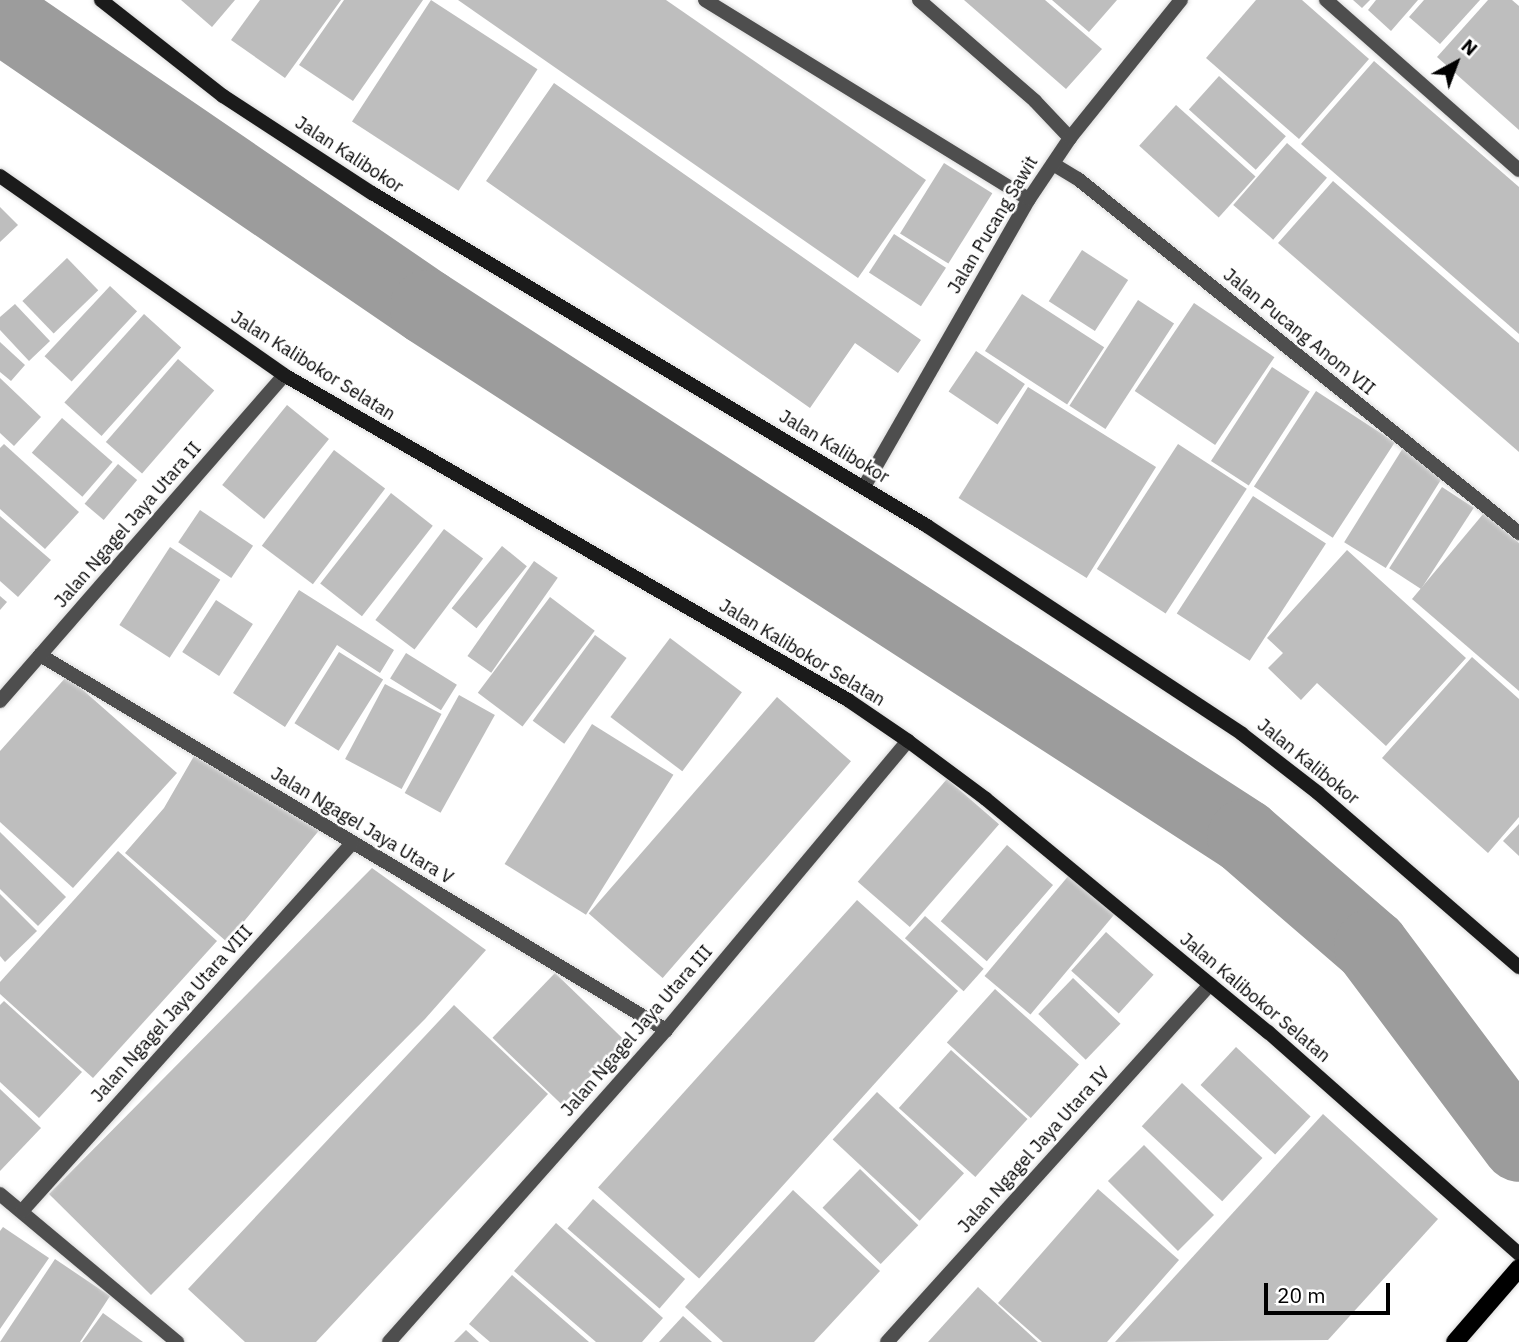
<!DOCTYPE html>
<style>
body{margin:0}
#map{position:relative;width:1519px;height:1342px;overflow:hidden;background:#fff;font-family:"IBM Plex Sans",sans-serif}
div>[style]{position:absolute}
.river>*{height:75px;margin:-37.5px;padding:0 37.5px;transform-origin:37.5px;border-radius:37.5px;background:#9c9c9c}
.building>*{inset:0;background:#bebebe;transform-origin:0 0}
.roads{filter:drop-shadow(0 0 2px #dbdbdb) drop-shadow(0 0 2px #dbdbdb)}
.street>*{height:14px;margin:-7px;padding:0 7px;transform-origin:7px;border-radius:7px;background:#4e4e4e}
.secondary>*{height:14px;margin:-7px;padding:0 7px;transform-origin:7px;border-radius:7px;background:#1b1b1b}
.primary>*{height:18px;margin:-9px;padding:0 9px;transform-origin:9px;border-radius:9px;background:#000}
span{translate:-50% -50%;white-space:nowrap;text-align:center;line-height:1.15;-webkit-text-stroke:5px #fff;paint-order:stroke}
.street-label{font-size:18px;color:#000}
.north{position:absolute;left:1421px;top:28px;width:70px;height:70px;-webkit-text-stroke:5px #fff;paint-order:stroke;rotate:41deg;font-size:19px;font-weight:700;line-height:28px;text-align:center;color:#000}
.north::after{content:'';display:block;margin:auto;width:24px;height:32px;background:#000;clip-path:polygon(50% 0,100% 100%,50% 72%,0 100%)}
.scale{position:absolute;left:1264px;top:1283px;width:126px;height:32px;box-sizing:border-box;border:4px solid #000;border-top:0;padding-left:9px;font-size:21px;line-height:24px;white-space:nowrap;color:#000;-webkit-text-stroke:5px #fff;paint-order:stroke}
</style>
<div id="map">
<div class="river">
<i style="left:0;top:15px;width:517px;rotate:34.37deg"></i>
<i style="left:427px;top:307px;width:973px;rotate:32.92deg"></i>
<i style="left:1244px;top:836px;width:168px;rotate:40.9deg"></i>
<i style="left:1371px;top:946px;width:247px;rotate:53.2deg"></i>
</div>
<div class="building">
<i style="clip-path:polygon(181px 0,235px 0,212px 27px)"></i>
<i style="clip-path:polygon(260px 0,341px 0,285px 78px,231px 40px)"></i>
<i style="clip-path:polygon(344px 0,423px 0,353px 101px,299px 65px)"></i>
<i style="left:431px;top:0;width:127px;height:145px;rotate:33deg"></i>
<i style="clip-path:polygon(458px 0,666px 0,926px 180px,858px 278px)"></i>
<i style="clip-path:polygon(964px 0,1045px 0,1102px 49px,1066px 89px)"></i>
<i style="clip-path:polygon(1052px 0,1117px 0,1089px 32px)"></i>
<i style="clip-path:polygon(1256px 0,1302px 0,1369px 59px,1299px 139px,1206px 58px)"></i>
<i style="clip-path:polygon(1353px 0,1370px 0,1362px 8px)"></i>
<i style="clip-path:polygon(1376px 0,1418px 0,1391px 31px,1368px 10px)"></i>
<i style="clip-path:polygon(1424px 0,1480px 0,1440px 44px,1409px 17px)"></i>
<i style="clip-path:polygon(1488px 0,1512px 0,1519px 6px,1519px 130px,1437px 57px)"></i>
<i style="clip-path:polygon(1374px 61px,1519px 187px,1519px 334px,1301px 144px)"></i>
<i style="left:1219px;top:76px;width:90px;height:45px;rotate:42deg"></i>
<i style="clip-path:polygon(554px 83px,921px 340px,898px 373px,855px 343px,810px 408px,486px 181px)"></i>
<i style="left:1176px;top:105px;width:107px;height:55px;rotate:42deg"></i>
<i style="left:1287px;top:143px;width:53px;height:82px;rotate:41deg"></i>
<i style="left:944px;top:163px;width:57px;height:83px;rotate:32deg"></i>
<i style="clip-path:polygon(1333px 181px,1519px 343px,1519px 452px,1278px 243px)"></i>
<i style="clip-path:polygon(0 207px,18px 225px,0 242px)"></i>
<i style="left:894px;top:234px;width:62px;height:46px;rotate:33deg"></i>
<i style="left:1082px;top:250px;width:55px;height:61px;rotate:33deg"></i>
<i style="left:67px;top:258px;width:45px;height:62px;rotate:46deg"></i>
<i style="left:110px;top:286px;width:37px;height:96px;rotate:43deg"></i>
<i style="left:1022px;top:294px;width:98px;height:68px;rotate:33deg"></i>
<i style="left:1138px;top:300px;width:43px;height:126px;rotate:33deg"></i>
<i style="left:1194px;top:303px;width:97px;height:106px;rotate:34deg"></i>
<i style="clip-path:polygon(15px 304px,50px 341px,29px 361px,0 330px,0 317px)"></i>
<i style="left:144px;top:314px;width:50px;height:119px;rotate:42deg"></i>
<i style="clip-path:polygon(0 342px,25px 365px,11px 381px,0 372px)"></i>
<i style="left:976px;top:351px;width:59px;height:49px;rotate:34deg"></i>
<i style="left:178px;top:359px;width:48px;height:110px;rotate:41deg"></i>
<i style="left:1272px;top:367px;width:45px;height:112px;rotate:33deg"></i>
<i style="clip-path:polygon(0 378px,41px 417px,14px 446px,0 433px)"></i>
<i style="left:1028px;top:387px;width:151px;height:131px;rotate:32deg"></i>
<i style="left:1316px;top:391px;width:94px;height:114px;rotate:33deg"></i>
<i style="left:287px;top:405px;width:54px;height:103px;rotate:39deg"></i>
<i style="left:62px;top:418px;width:67px;height:46px;rotate:41deg"></i>
<i style="clip-path:polygon(4px 444px,79px 512px,45px 549px,0 509px,0 448px)"></i>
<i style="left:1178px;top:444px;width:82px;height:149px;rotate:33deg"></i>
<i style="left:1403px;top:448px;width:49px;height:111px;rotate:32deg"></i>
<i style="left:334px;top:450px;width:64px;height:120px;rotate:37deg"></i>
<i style="left:118px;top:464px;width:25px;height:52px;rotate:40deg"></i>
<i style="left:1442px;top:487px;width:38px;height:97px;rotate:33deg"></i>
<i style="left:391px;top:493px;width:53px;height:115px;rotate:38deg"></i>
<i style="left:1253px;top:496px;width:87px;height:140px;rotate:33deg"></i>
<i style="left:200px;top:510px;width:64px;height:39px;rotate:34deg"></i>
<i style="clip-path:polygon(1484px 513px,1519px 543px,1519px 691px,1412px 599px)"></i>
<i style="clip-path:polygon(0 516px,51px 560px,18px 597px,0 581px)"></i>
<i style="left:444px;top:529px;width:49px;height:114px;rotate:37deg"></i>
<i style="left:502px;top:546px;width:32px;height:80px;rotate:39deg"></i>
<i style="left:170px;top:547px;width:60px;height:93px;rotate:33deg"></i>
<i style="clip-path:polygon(1347px 550px,1466px 658px,1386px 746px,1317px 683px,1301px 700px,1268px 668px,1283px 653px,1267px 638px)"></i>
<i style="left:534px;top:561px;width:29px;height:116px;rotate:35deg"></i>
<i style="clip-path:polygon(299px 590px,394px 650px,380px 673px,337px 645px,285px 727px,233px 693px)"></i>
<i style="clip-path:polygon(0 596px,7px 602px,0 610px)"></i>
<i style="left:550px;top:597px;width:56px;height:120px;rotate:37deg"></i>
<i style="left:216px;top:600px;width:44px;height:62px;rotate:33deg"></i>
<i style="left:595px;top:635px;width:39px;height:106px;rotate:36deg"></i>
<i style="left:670px;top:638px;width:90px;height:99px;rotate:37deg"></i>
<i style="left:339px;top:652px;width:52px;height:84px;rotate:32deg"></i>
<i style="left:406px;top:653px;width:60px;height:30px;rotate:32deg"></i>
<i style="clip-path:polygon(1472px 657px,1519px 699px,1519px 817px,1488px 853px,1382px 758px)"></i>
<i style="clip-path:polygon(67px 676px,177px 773px,73px 888px,0 822px,0 751px)"></i>
<i style="left:385px;top:684px;width:64px;height:85px;rotate:28deg"></i>
<i style="left:459px;top:695px;width:41px;height:112px;rotate:29deg"></i>
<i style="left:777px;top:697px;width:98px;height:287px;rotate:41deg"></i>
<i style="left:592px;top:724px;width:96px;height:165px;rotate:32deg"></i>
<i style="clip-path:polygon(194px 756px,321px 828px,227px 942px,125px 853px,164px 808px)"></i>
<i style="left:947px;top:779px;width:69px;height:136px;rotate:41deg"></i>
<i style="clip-path:polygon(1519px 824px,1519px 856px,1503px 841px)"></i>
<i style="clip-path:polygon(0 832px,66px 897px,38px 926px,0 889px)"></i>
<i style="left:1007px;top:845px;width:61px;height:101px;rotate:41deg"></i>
<i style="clip-path:polygon(118px 851px,217px 941px,93px 1078px,0 994px,0 982px)"></i>
<i style="clip-path:polygon(372px 868px,486px 950px,425px 1019px,151px 1295px,49px 1194px)"></i>
<i style="left:1070px;top:874px;width:60px;height:133px;rotate:40deg"></i>
<i style="clip-path:polygon(0 894px,37px 931px,5px 962px,0 956px)"></i>
<i style="left:857px;top:900px;width:136px;height:387px;rotate:42deg"></i>
<i style="left:925px;top:916px;width:79px;height:30px;rotate:42deg"></i>
<i style="left:1106px;top:932px;width:64px;height:52px;rotate:42deg"></i>
<i style="left:555px;top:973px;width:97px;height:90px;rotate:44deg"></i>
<i style="left:1073px;top:978px;width:66px;height:50px;rotate:44deg"></i>
<i style="left:995px;top:989px;width:113px;height:72px;rotate:42deg"></i>
<i style="clip-path:polygon(4px 1001px,82px 1072px,39px 1118px,0 1082px,0 1005px)"></i>
<i style="clip-path:polygon(454px 1005px,548px 1094px,316px 1342px,245px 1342px,188px 1289px)"></i>
<i style="left:1236px;top:1047px;width:102px;height:52px;rotate:43deg"></i>
<i style="left:951px;top:1050px;width:103px;height:78px;rotate:42deg"></i>
<i style="left:1182px;top:1083px;width:110px;height:59px;rotate:43deg"></i>
<i style="clip-path:polygon(0 1089px,41px 1128px,0 1171px)"></i>
<i style="left:877px;top:1092px;width:119px;height:65px;rotate:43deg"></i>
<i style="clip-path:polygon(1323px 1114px,1438px 1219px,1328px 1340px,1115px 1342px)"></i>
<i style="left:1144px;top:1145px;width:99px;height:51px;rotate:45deg"></i>
<i style="left:860px;top:1169px;width:81px;height:54px;rotate:44deg"></i>
<i style="clip-path:polygon(1098px 1189px,1179px 1260px,1107px 1342px,1042px 1342px,998px 1303px)"></i>
<i style="clip-path:polygon(793px 1190px,880px 1271px,814px 1342px,723px 1342px,685px 1307px)"></i>
<i style="left:593px;top:1199px;width:122px;height:39px;rotate:41deg"></i>
<i style="clip-path:polygon(556px 1223px,663px 1318px,642px 1342px,596px 1342px,514px 1271px)"></i>
<i style="clip-path:polygon(3px 1227px,49px 1258px,0 1329px,0 1231px)"></i>
<i style="clip-path:polygon(55px 1259px,110px 1296px,80px 1342px,0 1342px)"></i>
<i style="clip-path:polygon(512px 1275px,589px 1342px,490px 1342px,469px 1324px)"></i>
<i style="clip-path:polygon(978px 1287px,1038px 1342px,928px 1342px)"></i>
<i style="clip-path:polygon(103px 1313px,143px 1342px,82px 1342px)"></i>
<i style="clip-path:polygon(683px 1316px,712px 1342px,659px 1342px)"></i>
<i style="clip-path:polygon(466px 1330px,479px 1342px,454px 1342px)"></i>
</div>
<div class="roads">
<div class="street">
<i style="left:705px;top:0;width:380px;rotate:31.6deg"></i>
<i style="left:919px;top:0;width:154px;rotate:41deg"></i>
<i style="left:1035px;top:101px;width:51px;rotate:46.6deg"></i>
<i style="left:1326px;top:0;width:257px;rotate:41.4deg"></i>
<i style="left:1053px;top:164px;width:29px;rotate:31deg"></i>
<i style="left:1078px;top:179px;width:566px;rotate:38.75deg"></i>
<i style="left:864px;top:487px;width:332px;rotate:-60.2deg"></i>
<i style="left:1029px;top:199px;width:73px;rotate:-56.1deg"></i>
<i style="left:1070px;top:138px;width:177px;rotate:-51.2deg"></i>
<i style="left:40px;top:655px;width:730px;rotate:30.92deg"></i>
<i style="left:0;top:701px;width:432px;rotate:-48.9deg"></i>
<i style="left:0;top:1194px;width:231px;rotate:39.9deg"></i>
<i style="left:22px;top:1211px;width:494px;rotate:-48.1deg"></i>
<i style="left:389px;top:1342px;width:417px;rotate:-48.4deg"></i>
<i style="left:666px;top:1030px;width:377px;rotate:-50.1deg"></i>
<i style="left:887px;top:1342px;width:482px;rotate:-47.9deg"></i>
</div>
<div class="secondary">
<i style="left:101px;top:0;width:155px;rotate:38.2deg"></i>
<i style="left:223px;top:96px;width:178px;rotate:33.1deg"></i>
<i style="left:372px;top:193px;width:647px;rotate:30.96deg"></i>
<i style="left:927px;top:526px;width:377px;rotate:33.4deg"></i>
<i style="left:1242px;top:734px;width:96px;rotate:37.8deg"></i>
<i style="left:1318px;top:793px;width:266px;rotate:40.9deg"></i>
<i style="left:0;top:176px;width:347px;rotate:35deg"></i>
<i style="left:284px;top:375px;width:651px;rotate:29.95deg"></i>
<i style="left:848px;top:700px;width:73px;rotate:34.3deg"></i>
<i style="left:908px;top:741px;width:97px;rotate:36.6deg"></i>
<i style="left:986px;top:799px;width:366px;rotate:39.6deg"></i>
<i style="left:1268px;top:1032px;width:335px;rotate:41.5deg"></i>
</div>
<div class="primary">
<i style="left:1455px;top:1342px;width:98px;rotate:-49.1deg"></i>
</div>
</div>
<div class="street-label">
<span style="left:349px;top:155px;rotate:33deg">Jalan Kalibokor</span>
<span style="left:993px;top:225px;rotate:-59deg">Jalan Pucang Sawit</span>
<span style="left:1299px;top:332px;rotate:39deg">Jalan Pucang Anom VII</span>
<span style="left:313px;top:366px;rotate:32deg">Jalan Kalibokor Selatan</span>
<span style="left:834px;top:447px;rotate:31deg">Jalan Kalibokor</span>
<span style="left:128px;top:525px;rotate:-49deg">Jalan Ngagel Jaya Utara II</span>
<span style="left:802px;top:653px;rotate:31deg">Jalan Kalibokor Selatan</span>
<span style="left:1308px;top:762px;rotate:39deg">Jalan Kalibokor</span>
<span style="left:362px;top:826px;rotate:31deg">Jalan Ngagel Jaya Utara V</span>
<span style="left:1255px;top:998px;rotate:40deg">Jalan Kalibokor Selatan</span>
<span style="left:172px;top:1014px;rotate:-48deg">Jalan Ngagel Jaya Utara VIII</span>
<span style="left:637px;top:1031px;rotate:-49deg">Jalan Ngagel Jaya Utara III</span>
<span style="left:1034px;top:1150px;rotate:-48deg">Jalan Ngagel Jaya Utara IV</span>
</div>
<div class="north">N</div>
<div class="scale">20 m</div>
</div>
